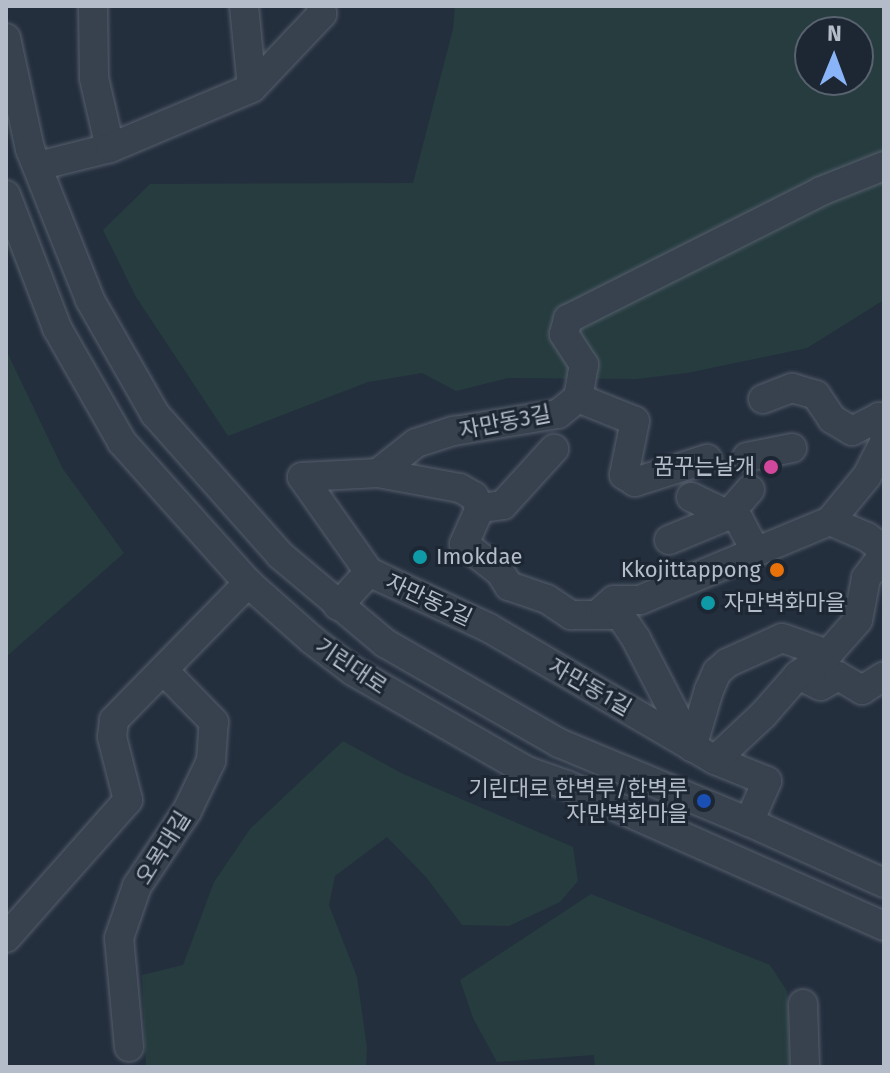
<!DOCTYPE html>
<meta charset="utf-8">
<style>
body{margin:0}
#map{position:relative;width:890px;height:1073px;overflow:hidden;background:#242f3e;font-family:"Fira Sans","Noto Sans KR",sans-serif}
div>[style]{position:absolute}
.green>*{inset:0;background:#263c3f}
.roads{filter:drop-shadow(0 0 2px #565f6c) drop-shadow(0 0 2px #565f6c)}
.minor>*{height:28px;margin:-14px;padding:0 14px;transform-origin:14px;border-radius:14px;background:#38414e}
.dots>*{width:22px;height:22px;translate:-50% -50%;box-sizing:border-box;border:4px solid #1d2633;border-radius:50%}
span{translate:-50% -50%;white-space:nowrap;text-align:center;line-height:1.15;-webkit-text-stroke:6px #1d2633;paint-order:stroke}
.street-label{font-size:22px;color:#b4bcc9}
.poi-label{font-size:22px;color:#b4bcc9}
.right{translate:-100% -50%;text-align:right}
.left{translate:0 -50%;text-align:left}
.frame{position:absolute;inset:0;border:8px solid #b4bcc9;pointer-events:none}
.north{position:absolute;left:794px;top:16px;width:80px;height:80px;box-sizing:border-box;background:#1d2633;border:2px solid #59626f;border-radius:50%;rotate:1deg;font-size:22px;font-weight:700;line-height:32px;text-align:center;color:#b4bcc9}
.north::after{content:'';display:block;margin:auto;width:28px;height:36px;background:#8ab4f8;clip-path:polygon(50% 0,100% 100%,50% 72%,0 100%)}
</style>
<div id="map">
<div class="green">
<i style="clip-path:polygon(evenodd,455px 6px,884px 6px,884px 300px,807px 348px,687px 373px,636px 379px,508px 378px,456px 391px,422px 373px,368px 382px,228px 436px,136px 297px,103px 230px,150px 184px,413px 183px,453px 29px,455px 6px,810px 32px,858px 32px,858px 80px,810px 80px,810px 32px)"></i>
<i style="clip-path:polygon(6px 350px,63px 469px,124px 553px,6px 657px)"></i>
<i style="clip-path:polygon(343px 741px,401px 773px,573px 847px,578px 881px,560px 902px,509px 926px,462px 925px,426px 877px,387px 837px,335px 876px,329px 905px,357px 977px,367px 1048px,366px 1067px,146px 1067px,142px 975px,183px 965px,214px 882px,250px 829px)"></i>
<i style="clip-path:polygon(591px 894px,770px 965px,787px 991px,790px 1067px,595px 1067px,594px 1055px,497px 1062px,473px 1018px,460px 980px)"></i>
</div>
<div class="roads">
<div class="minor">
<i style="left:93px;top:6px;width:72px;rotate:89.2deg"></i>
<i style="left:94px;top:78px;width:72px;rotate:77.1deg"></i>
<i style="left:244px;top:6px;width:82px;rotate:84.4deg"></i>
<i style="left:6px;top:38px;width:114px;rotate:77.8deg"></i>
<i style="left:30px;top:149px;width:162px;rotate:68.3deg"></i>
<i style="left:90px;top:300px;width:131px;rotate:60.3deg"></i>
<i style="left:155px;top:414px;width:188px;rotate:48.4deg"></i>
<i style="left:280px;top:555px;width:137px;rotate:40deg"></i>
<i style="left:385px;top:643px;width:201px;rotate:29.9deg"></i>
<i style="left:559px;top:743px;width:206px;rotate:22.6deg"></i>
<i style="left:749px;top:822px;width:148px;rotate:24.3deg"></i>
<i style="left:38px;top:166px;width:74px;rotate:-14deg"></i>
<i style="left:110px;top:148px;width:154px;rotate:-22.9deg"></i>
<i style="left:252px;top:88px;width:102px;rotate:-46.6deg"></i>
<i style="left:322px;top:14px;width:8px;rotate:-97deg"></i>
<i style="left:6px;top:195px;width:142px;rotate:69deg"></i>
<i style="left:57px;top:328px;width:131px;rotate:60.3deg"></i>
<i style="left:122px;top:442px;width:189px;rotate:48.2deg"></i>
<i style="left:248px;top:583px;width:84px;rotate:41.6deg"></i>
<i style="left:311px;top:639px;width:53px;rotate:37.3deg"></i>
<i style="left:353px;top:671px;width:201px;rotate:29.9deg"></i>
<i style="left:527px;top:771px;width:42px;rotate:19.3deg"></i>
<i style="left:567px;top:785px;width:347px;rotate:24deg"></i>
<i style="left:578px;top:398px;width:34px;rotate:-80deg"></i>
<i style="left:584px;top:365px;width:37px;rotate:-123deg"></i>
<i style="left:564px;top:334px;width:16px;rotate:-75deg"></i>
<i style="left:568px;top:319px;width:284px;rotate:-26.8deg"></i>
<i style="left:821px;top:191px;width:68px;rotate:-21.6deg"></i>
<i style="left:578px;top:398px;width:61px;rotate:22deg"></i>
<i style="left:635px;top:421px;width:55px;rotate:101.5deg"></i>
<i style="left:624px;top:475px;width:13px;rotate:32deg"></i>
<i style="left:635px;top:482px;width:76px;rotate:-17.7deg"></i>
<i style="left:763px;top:399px;width:31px;rotate:-21deg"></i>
<i style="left:792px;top:388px;width:25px;rotate:16deg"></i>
<i style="left:816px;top:395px;width:29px;rotate:56deg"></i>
<i style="left:832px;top:419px;width:23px;rotate:31deg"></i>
<i style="left:852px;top:431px;width:30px;rotate:-27deg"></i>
<i style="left:879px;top:417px;width:18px;rotate:74deg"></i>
<i style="left:747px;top:457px;width:46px;rotate:-11.3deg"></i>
<i style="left:378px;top:473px;width:48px;rotate:-38.3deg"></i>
<i style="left:416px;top:443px;width:40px;rotate:-18deg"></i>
<i style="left:454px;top:431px;width:105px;rotate:-9.3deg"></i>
<i style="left:558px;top:414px;width:26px;rotate:-39deg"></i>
<i style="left:302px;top:477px;width:76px;rotate:-3deg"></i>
<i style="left:378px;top:473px;width:83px;rotate:10.4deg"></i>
<i style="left:460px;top:488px;width:16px;rotate:30deg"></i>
<i style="left:474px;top:496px;width:13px;rotate:63deg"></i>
<i style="left:302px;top:477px;width:116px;rotate:54.8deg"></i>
<i style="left:691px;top:497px;width:53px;rotate:25.6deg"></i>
<i style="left:739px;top:520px;width:34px;rotate:62deg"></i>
<i style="left:480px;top:508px;width:39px;rotate:114deg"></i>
<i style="left:464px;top:544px;width:46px;rotate:37.9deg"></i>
<i style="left:500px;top:572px;width:17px;rotate:57deg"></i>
<i style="left:509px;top:586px;width:40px;rotate:18.9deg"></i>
<i style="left:547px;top:599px;width:29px;rotate:34deg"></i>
<i style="left:571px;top:615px;width:49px"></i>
<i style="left:620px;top:615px;width:29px;rotate:56deg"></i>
<i style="left:636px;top:639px;width:122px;rotate:62.6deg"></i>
<i style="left:480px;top:508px;width:23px;rotate:-7deg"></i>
<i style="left:503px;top:505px;width:76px;rotate:-47.7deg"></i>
<i style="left:830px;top:521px;width:40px;rotate:23.4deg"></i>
<i style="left:867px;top:537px;width:21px;rotate:37deg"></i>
<i style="left:669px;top:540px;width:63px;rotate:-22.5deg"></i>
<i style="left:727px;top:516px;width:35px;rotate:-49deg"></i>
<i style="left:338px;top:606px;width:46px;rotate:-47.6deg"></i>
<i style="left:369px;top:572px;width:132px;rotate:25deg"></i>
<i style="left:489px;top:628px;width:262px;rotate:30.3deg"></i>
<i style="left:715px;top:760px;width:56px;rotate:22deg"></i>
<i style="left:767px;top:781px;width:45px;rotate:113.7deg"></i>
<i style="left:600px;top:612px;width:18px;rotate:-41deg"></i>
<i style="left:614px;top:600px;width:26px"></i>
<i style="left:640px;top:600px;width:206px;rotate:-22.6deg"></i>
<i style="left:830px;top:521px;width:58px;rotate:-50.6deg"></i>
<i style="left:867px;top:476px;width:38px;rotate:-63deg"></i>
<i style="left:798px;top:675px;width:25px;rotate:26deg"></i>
<i style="left:821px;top:686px;width:20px;rotate:-30deg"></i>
<i style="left:838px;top:676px;width:28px;rotate:30deg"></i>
<i style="left:862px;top:690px;width:26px;rotate:-32deg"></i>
<i style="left:692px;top:747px;width:59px;rotate:-73.4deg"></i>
<i style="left:709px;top:690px;width:20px;rotate:-66deg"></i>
<i style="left:717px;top:672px;width:13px;rotate:-42deg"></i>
<i style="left:727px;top:663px;width:60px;rotate:-24.4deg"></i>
<i style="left:782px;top:638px;width:49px;rotate:19.2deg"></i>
<i style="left:715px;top:760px;width:66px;rotate:-43.2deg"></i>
<i style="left:763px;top:715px;width:53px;rotate:-48.8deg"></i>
<i style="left:798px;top:675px;width:37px;rotate:-35deg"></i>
<i style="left:828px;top:654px;width:45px;rotate:-48.6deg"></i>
<i style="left:858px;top:620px;width:43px;rotate:-79.2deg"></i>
<i style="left:866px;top:578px;width:30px;rotate:-53deg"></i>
<i style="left:6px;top:938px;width:184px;rotate:-48.5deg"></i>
<i style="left:128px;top:800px;width:65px;rotate:-104.3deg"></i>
<i style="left:112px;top:737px;width:17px;rotate:-83deg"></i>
<i style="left:114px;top:720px;width:192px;rotate:-45.6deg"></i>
<i style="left:803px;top:1004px;width:63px;rotate:88.2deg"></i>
<i style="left:129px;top:1047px;width:109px;rotate:-95.2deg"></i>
<i style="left:119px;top:938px;width:55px;rotate:-70.9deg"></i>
<i style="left:137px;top:886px;width:90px;rotate:-56.3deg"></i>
<i style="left:187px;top:811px;width:55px;rotate:-64.4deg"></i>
<i style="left:211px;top:761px;width:39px;rotate:-86deg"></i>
<i style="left:214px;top:722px;width:71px;rotate:-134.4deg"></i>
</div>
</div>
<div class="dots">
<i style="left:771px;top:467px;background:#d1479c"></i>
<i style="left:420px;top:557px;background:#0f9aa8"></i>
<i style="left:777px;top:570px;background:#e8710a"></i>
<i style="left:708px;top:603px;background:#0f9aa8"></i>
<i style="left:704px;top:801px;background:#1a4fb4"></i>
</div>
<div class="street-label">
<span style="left:505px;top:422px;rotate:-11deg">자만동3길</span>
<span style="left:429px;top:600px;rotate:25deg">자만동2길</span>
<span style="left:351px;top:666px;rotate:34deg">기린대로</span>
<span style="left:590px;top:687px;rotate:30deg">자만동1길</span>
<span style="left:163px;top:848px;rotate:-58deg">오목대길</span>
</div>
<div class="poi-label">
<span class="right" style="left:755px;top:467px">꿈꾸는날개</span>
<span class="left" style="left:436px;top:557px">Imokdae</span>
<span class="right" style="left:761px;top:570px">Kkojittappong</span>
<span class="left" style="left:724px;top:603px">자만벽화마을</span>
<span class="right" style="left:688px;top:801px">기린대로 한벽루/한벽루<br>자만벽화마을</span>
</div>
<div class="frame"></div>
<div class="north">N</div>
</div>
